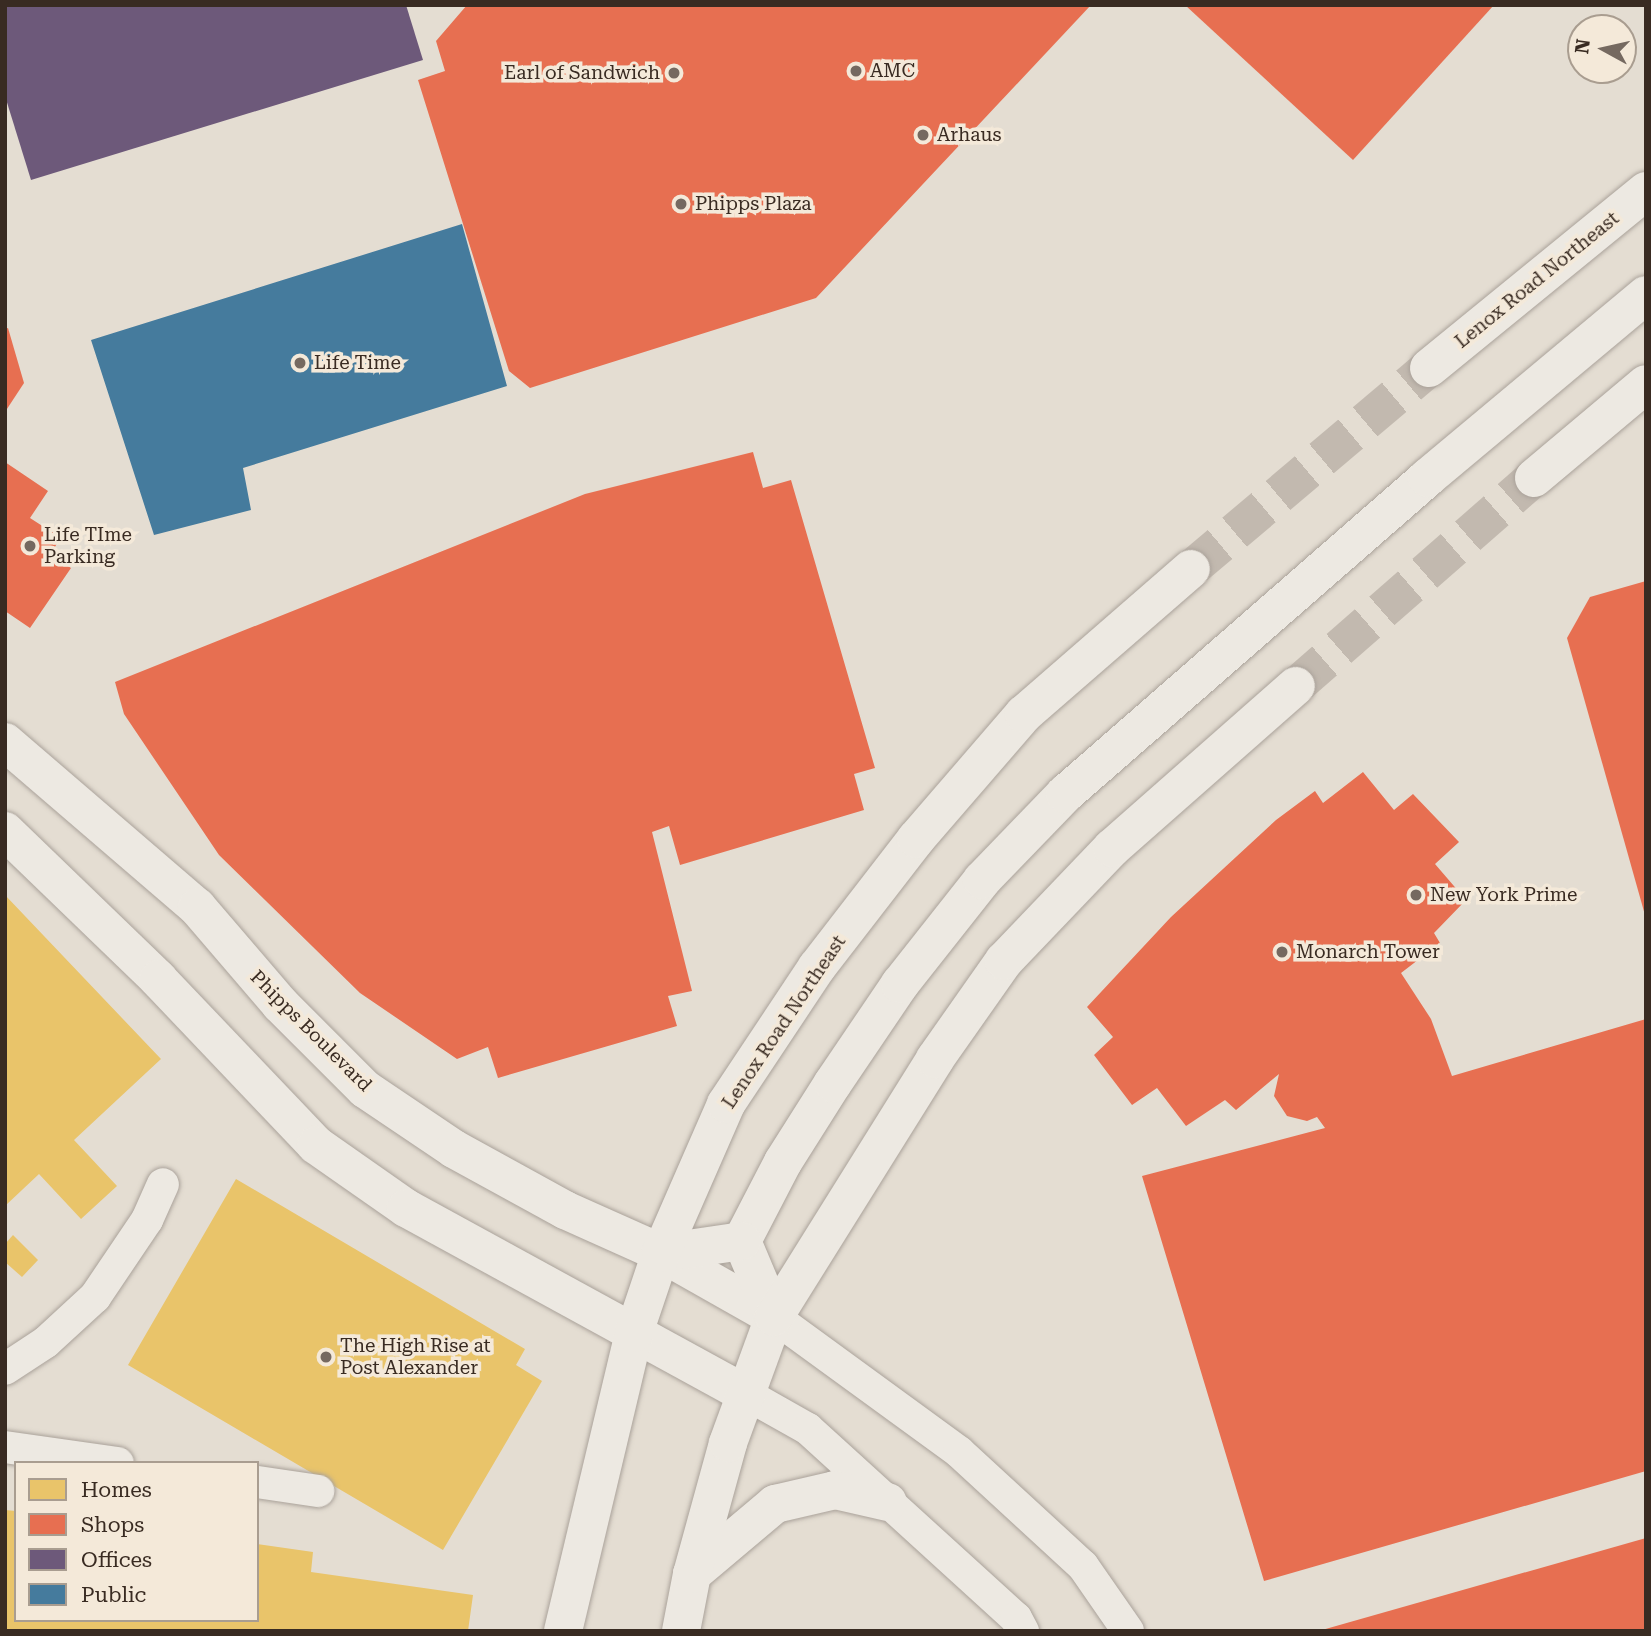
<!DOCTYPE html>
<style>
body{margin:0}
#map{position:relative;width:1651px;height:1636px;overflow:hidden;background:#e4ddd2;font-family:"Roboto Serif",serif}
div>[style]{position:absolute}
.homes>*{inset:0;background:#e9c46a}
.shops>*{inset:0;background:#e76f51}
.offices>*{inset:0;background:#6d597a}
.public>*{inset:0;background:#457b9d}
.secondary-tunnel>*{height:38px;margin-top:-19px;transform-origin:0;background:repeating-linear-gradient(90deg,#c2b9af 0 38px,transparent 0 57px)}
.roads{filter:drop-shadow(0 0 2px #aaa29a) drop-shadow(0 0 2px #aaa29a)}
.minor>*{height:32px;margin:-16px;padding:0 16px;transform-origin:16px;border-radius:16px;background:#ede9e2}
.secondary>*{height:38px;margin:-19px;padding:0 19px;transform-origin:19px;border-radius:19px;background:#ede9e2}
.dots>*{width:19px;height:19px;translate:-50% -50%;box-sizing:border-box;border:4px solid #f4e9d9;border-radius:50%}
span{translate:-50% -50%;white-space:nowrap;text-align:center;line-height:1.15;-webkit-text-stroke:7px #f4e9d9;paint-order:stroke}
.poi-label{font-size:19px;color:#392b22}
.left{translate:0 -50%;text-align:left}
.right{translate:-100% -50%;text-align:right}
.street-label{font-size:19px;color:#392b22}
.frame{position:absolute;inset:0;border:7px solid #392b22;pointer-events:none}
.legend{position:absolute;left:14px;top:1461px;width:245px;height:161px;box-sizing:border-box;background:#f4e9d9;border:2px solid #a99d90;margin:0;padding:9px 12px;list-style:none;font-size:21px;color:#392b22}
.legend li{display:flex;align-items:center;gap:14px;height:35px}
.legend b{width:35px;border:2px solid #a99d90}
.north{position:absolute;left:1567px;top:14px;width:70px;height:70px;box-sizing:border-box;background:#f4e9d9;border:2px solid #a99d90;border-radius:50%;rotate:278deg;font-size:19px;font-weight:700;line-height:28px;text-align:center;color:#392b22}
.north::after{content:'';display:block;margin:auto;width:24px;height:32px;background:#756960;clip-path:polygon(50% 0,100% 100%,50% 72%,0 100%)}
</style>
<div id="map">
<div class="homes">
<i style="clip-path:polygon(5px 895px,161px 1059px,74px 1140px,117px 1186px,81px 1219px,39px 1174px,5px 1206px)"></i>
<i style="clip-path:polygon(236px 1179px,525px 1349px,516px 1365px,542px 1381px,443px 1550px,128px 1365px)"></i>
<i style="clip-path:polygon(13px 1235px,38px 1260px,22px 1277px,5px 1262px,5px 1244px)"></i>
<i style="clip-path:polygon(5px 1510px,16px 1511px,16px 1620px,257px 1620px,257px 1544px,313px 1552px,311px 1572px,473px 1595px,468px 1631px,5px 1631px)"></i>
</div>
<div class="shops">
<i style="clip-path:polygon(467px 5px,1091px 5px,816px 298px,530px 388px,509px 371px,418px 80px,445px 71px,436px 41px)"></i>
<i style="clip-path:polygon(1185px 5px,1494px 5px,1353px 160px)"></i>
<i style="clip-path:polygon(8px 328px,24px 383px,5px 412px,5px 329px)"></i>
<i style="clip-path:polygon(753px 452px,763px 488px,791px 480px,875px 768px,854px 774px,864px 810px,680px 865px,669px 826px,652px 832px,692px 991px,668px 996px,677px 1026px,498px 1078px,488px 1047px,457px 1059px,360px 993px,219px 855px,124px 714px,115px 682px,585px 494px)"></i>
<i style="clip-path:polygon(5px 462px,48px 491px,30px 518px,61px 538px,50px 554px,71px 568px,30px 628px,5px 611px)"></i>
<i style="clip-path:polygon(1646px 581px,1646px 915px,1645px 915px,1567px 638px,1590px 597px)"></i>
<i style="clip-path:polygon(1363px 772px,1394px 810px,1413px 794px,1459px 842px,1435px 864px,1466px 900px,1434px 933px,1440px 943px,1401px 973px,1431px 1019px,1452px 1076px,1646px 1019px,1646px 1471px,1264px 1581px,1142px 1176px,1325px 1128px,1317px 1117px,1307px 1121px,1287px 1116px,1274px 1096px,1279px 1074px,1236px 1110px,1225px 1100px,1186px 1126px,1157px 1088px,1132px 1105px,1094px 1055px,1113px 1037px,1087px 1007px,1171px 917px,1276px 820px,1315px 791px,1323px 803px)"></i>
<i style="clip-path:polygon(1646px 1538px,1646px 1631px,1322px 1631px,1322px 1630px)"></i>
</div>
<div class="offices">
<i style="clip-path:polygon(5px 5px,406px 5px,423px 60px,31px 180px,5px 96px)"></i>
</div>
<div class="public">
<i style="clip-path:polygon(462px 224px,507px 386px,243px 468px,251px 510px,154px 535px,91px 340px)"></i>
</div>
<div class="secondary-tunnel">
<i style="left:1191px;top:569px;width:312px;rotate:-40.2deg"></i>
<i style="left:1296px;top:686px;width:316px;rotate:-41.2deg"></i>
</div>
<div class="roads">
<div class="minor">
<i style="left:774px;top:1317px;width:229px;rotate:36.1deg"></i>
<i style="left:959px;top:1452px;width:168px;rotate:42.6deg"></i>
<i style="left:1083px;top:1566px;width:79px;rotate:55.3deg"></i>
<i style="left:5px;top:1369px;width:49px;rotate:-33.4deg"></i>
<i style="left:46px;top:1342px;width:67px;rotate:-42.6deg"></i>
<i style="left:95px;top:1297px;width:93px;rotate:-56deg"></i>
<i style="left:147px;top:1220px;width:39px;rotate:-66deg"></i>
<i style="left:746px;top:1394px;width:71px;rotate:29.4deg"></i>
<i style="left:808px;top:1429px;width:281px;rotate:42.3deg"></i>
<i style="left:1016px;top:1618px;width:15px;rotate:62deg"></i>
<i style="left:5px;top:1447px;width:114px;rotate:8.1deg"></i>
<i style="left:257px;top:1482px;width:62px;rotate:8.4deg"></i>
</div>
<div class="secondary">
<i style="left:1429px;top:368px;width:280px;rotate:-39.2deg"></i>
<i style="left:1534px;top:478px;width:146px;rotate:-40deg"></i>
<i style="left:5px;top:742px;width:253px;rotate:40.7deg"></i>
<i style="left:197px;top:907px;width:128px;rotate:49.4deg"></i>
<i style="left:280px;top:1004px;width:120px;rotate:45deg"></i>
<i style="left:365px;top:1089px;width:107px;rotate:34deg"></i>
<i style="left:454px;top:1149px;width:127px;rotate:28.8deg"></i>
<i style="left:565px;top:1210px;width:105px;rotate:24.1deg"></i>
<i style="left:661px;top:1253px;width:130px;rotate:29.5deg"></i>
<i style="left:5px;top:831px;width:213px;rotate:44deg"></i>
<i style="left:158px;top:979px;width:229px;rotate:46.4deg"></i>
<i style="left:316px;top:1145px;width:110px;rotate:35deg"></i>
<i style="left:406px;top:1208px;width:388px;rotate:28.7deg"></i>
<i style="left:742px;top:1241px;width:89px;rotate:-62.6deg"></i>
<i style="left:783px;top:1162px;width:93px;rotate:-57.7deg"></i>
<i style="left:833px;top:1083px;width:120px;rotate:-55.9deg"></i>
<i style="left:900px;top:984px;width:132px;rotate:-51.7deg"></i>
<i style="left:982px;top:880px;width:120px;rotate:-46deg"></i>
<i style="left:1065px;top:794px;width:481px;rotate:-41.1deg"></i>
<i style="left:1427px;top:478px;width:285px;rotate:-39.9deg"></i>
<i style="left:742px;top:1241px;width:82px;rotate:67.2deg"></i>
<i style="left:661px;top:1253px;width:82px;rotate:-8.4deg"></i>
<i style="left:692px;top:1574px;width:109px;rotate:-40.1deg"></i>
<i style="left:775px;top:1504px;width:62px;rotate:-13.1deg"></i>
<i style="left:835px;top:1490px;width:54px;rotate:12.8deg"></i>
<i style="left:563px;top:1631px;width:306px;rotate:-76.6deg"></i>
<i style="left:634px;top:1333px;width:84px;rotate:-71.4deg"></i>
<i style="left:661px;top:1253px;width:163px;rotate:-66.4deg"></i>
<i style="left:726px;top:1104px;width:164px;rotate:-56.4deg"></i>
<i style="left:817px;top:967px;width:162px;rotate:-52.3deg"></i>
<i style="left:916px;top:839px;width:165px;rotate:-49.2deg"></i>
<i style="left:1024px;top:714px;width:221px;rotate:-41deg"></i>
<i style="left:681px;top:1631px;width:58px;rotate:-79.1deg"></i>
<i style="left:692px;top:1574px;width:136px;rotate:-74.6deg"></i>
<i style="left:728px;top:1443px;width:134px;rotate:-69.9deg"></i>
<i style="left:774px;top:1317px;width:304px;rotate:-58deg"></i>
<i style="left:935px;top:1059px;width:120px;rotate:-54.9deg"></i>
<i style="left:1004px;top:961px;width:156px;rotate:-46.3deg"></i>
<i style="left:1112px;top:848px;width:245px;rotate:-41.4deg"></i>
</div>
</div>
<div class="dots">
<i style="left:856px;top:71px;background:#756960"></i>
<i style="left:674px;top:73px;background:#756960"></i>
<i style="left:923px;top:135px;background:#756960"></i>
<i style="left:681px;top:204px;background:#756960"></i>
<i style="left:300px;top:363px;background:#756960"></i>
<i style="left:30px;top:546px;background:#756960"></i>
<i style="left:1416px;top:895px;background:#756960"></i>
<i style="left:1282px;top:952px;background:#756960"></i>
<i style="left:326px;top:1357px;background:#756960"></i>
</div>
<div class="poi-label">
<span class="left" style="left:870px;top:71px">AMC</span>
<span class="right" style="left:660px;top:73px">Earl of Sandwich</span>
<span class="left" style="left:937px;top:135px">Arhaus</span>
<span class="left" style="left:695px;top:204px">Phipps Plaza</span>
<span class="left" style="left:314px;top:363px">Life Time</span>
<span class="left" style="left:44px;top:546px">Life TIme<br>Parking</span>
<span class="left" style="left:1430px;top:895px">New York Prime</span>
<span class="left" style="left:1296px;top:952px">Monarch Tower</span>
<span class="left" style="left:340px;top:1357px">The High Rise at<br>Post Alexander</span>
</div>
<div class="street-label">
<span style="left:1537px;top:280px;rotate:-39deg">Lenox Road Northeast</span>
<span style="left:784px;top:1022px;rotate:-56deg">Lenox Road Northeast</span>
<span style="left:311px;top:1031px;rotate:45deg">Phipps Boulevard</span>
</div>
<div class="frame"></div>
<ul class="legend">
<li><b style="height:19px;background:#e9c46a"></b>Homes</li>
<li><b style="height:19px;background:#e76f51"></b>Shops</li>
<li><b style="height:19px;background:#6d597a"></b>Offices</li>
<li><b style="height:19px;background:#457b9d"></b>Public</li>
</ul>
<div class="north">N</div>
</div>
